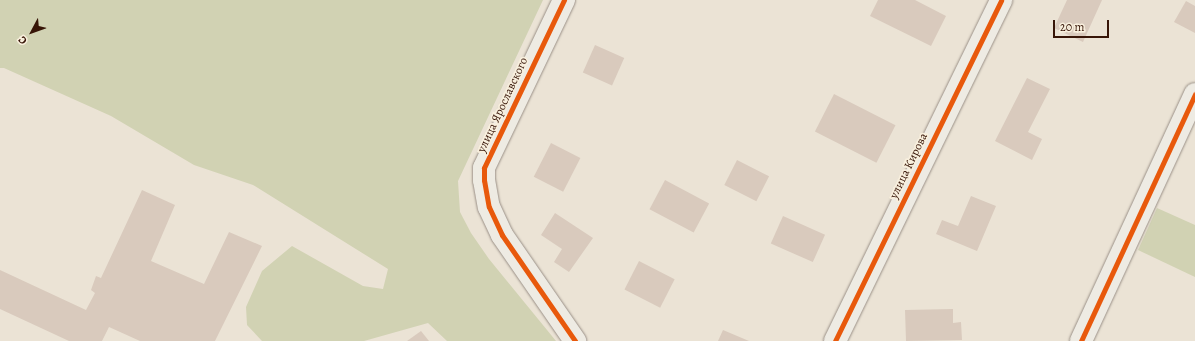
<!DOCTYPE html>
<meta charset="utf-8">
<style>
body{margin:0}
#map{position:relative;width:1195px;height:341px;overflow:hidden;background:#ebe3d5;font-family:Alegreya,serif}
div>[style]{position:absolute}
.green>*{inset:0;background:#d1d2b3}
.building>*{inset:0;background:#d9cabd;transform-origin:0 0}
.roads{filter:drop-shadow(0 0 1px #9a9087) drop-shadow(0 0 1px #9a9087)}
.minor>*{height:22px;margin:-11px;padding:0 11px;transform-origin:11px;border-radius:11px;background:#eeebe3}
.cycleway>*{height:5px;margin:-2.5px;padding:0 2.5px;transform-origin:2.5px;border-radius:2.5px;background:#e8590c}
span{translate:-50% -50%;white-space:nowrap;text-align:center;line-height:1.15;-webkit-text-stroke:3.5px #f8efdd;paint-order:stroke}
.street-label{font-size:12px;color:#371507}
.north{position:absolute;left:12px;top:12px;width:40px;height:40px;-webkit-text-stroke:3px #f8efdd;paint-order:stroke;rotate:229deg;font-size:11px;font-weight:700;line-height:16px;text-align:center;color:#371507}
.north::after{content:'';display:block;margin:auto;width:14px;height:18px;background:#371507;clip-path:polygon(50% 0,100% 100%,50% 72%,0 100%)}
.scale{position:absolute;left:1053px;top:20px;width:56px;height:18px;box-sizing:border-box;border:2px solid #371507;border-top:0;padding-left:5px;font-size:12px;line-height:14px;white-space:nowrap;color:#371507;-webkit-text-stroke:3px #f8efdd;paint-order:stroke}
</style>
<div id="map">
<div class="green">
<i style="clip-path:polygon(0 0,543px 0,458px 181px,460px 212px,471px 233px,489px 259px,556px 341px,447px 341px,428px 323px,364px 341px,262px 341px,247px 325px,246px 307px,262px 271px,292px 246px,363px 286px,383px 289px,388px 269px,253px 185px,194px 165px,111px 116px,4px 68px,0 68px)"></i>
<i style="clip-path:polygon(1157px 208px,1195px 225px,1195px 277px,1138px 250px)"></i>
</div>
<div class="building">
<i style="clip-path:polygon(878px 0,915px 0,946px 16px,931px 46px,870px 16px)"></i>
<i style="clip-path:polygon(1067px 0,1102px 0,1083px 42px,1054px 28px)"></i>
<i style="clip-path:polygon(1186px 1px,1195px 6px,1195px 33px,1174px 22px)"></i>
<i style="left:595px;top:45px;width:32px;height:30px;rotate:24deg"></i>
<i style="clip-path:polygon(1027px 78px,1050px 89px,1028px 132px,1042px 139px,1032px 160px,995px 141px)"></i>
<i style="left:834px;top:94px;width:69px;height:42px;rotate:27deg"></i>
<i style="left:551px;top:143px;width:33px;height:38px;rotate:27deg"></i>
<i style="left:737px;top:160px;width:36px;height:28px;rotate:27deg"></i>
<i style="left:665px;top:180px;width:50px;height:33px;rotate:28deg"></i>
<i style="clip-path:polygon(142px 190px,175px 205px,151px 261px,204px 284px,229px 232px,262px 246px,215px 341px,140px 341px,109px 327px,102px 341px,69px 341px,0 309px,0 270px,86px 310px,95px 293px,91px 290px,96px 276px,101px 278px)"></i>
<i style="clip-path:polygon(971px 196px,996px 206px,977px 251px,936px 234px,942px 220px,958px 226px)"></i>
<i style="clip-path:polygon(555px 213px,593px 238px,569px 272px,554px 262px,562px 249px,541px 235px)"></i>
<i style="left:783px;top:216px;width:46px;height:30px;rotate:24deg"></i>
<i style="left:639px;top:261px;width:40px;height:32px;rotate:27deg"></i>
<i style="clip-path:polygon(953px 309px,953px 323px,961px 322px,962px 340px,906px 341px,905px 310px)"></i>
<i style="clip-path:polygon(723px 330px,749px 341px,718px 341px)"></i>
<i style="clip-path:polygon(421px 331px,429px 341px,407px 341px)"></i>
</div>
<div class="roads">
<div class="minor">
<i style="left:564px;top:0;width:186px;rotate:115.5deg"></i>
<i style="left:484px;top:168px;width:12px;rotate:90deg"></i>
<i style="left:484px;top:180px;width:27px;rotate:80deg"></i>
<i style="left:489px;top:207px;width:31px;rotate:65deg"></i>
<i style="left:502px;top:235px;width:129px;rotate:55.4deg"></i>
<i style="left:835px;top:341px;width:379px;rotate:-64deg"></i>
<i style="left:1081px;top:341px;width:272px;rotate:-65.2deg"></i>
</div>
</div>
<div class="cycleway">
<i style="left:564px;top:0;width:186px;rotate:115.5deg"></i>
<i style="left:484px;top:168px;width:12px;rotate:90deg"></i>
<i style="left:484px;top:180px;width:27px;rotate:80deg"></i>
<i style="left:489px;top:207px;width:31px;rotate:65deg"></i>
<i style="left:502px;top:235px;width:129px;rotate:55.4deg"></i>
<i style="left:835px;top:341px;width:379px;rotate:-64deg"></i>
<i style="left:1081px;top:341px;width:272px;rotate:-65.2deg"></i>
</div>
<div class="street-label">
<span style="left:503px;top:105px;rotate:-65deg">улица Ярославского</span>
<span style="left:909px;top:166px;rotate:-64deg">улица Кирова</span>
</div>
<div class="north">С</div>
<div class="scale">20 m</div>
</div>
